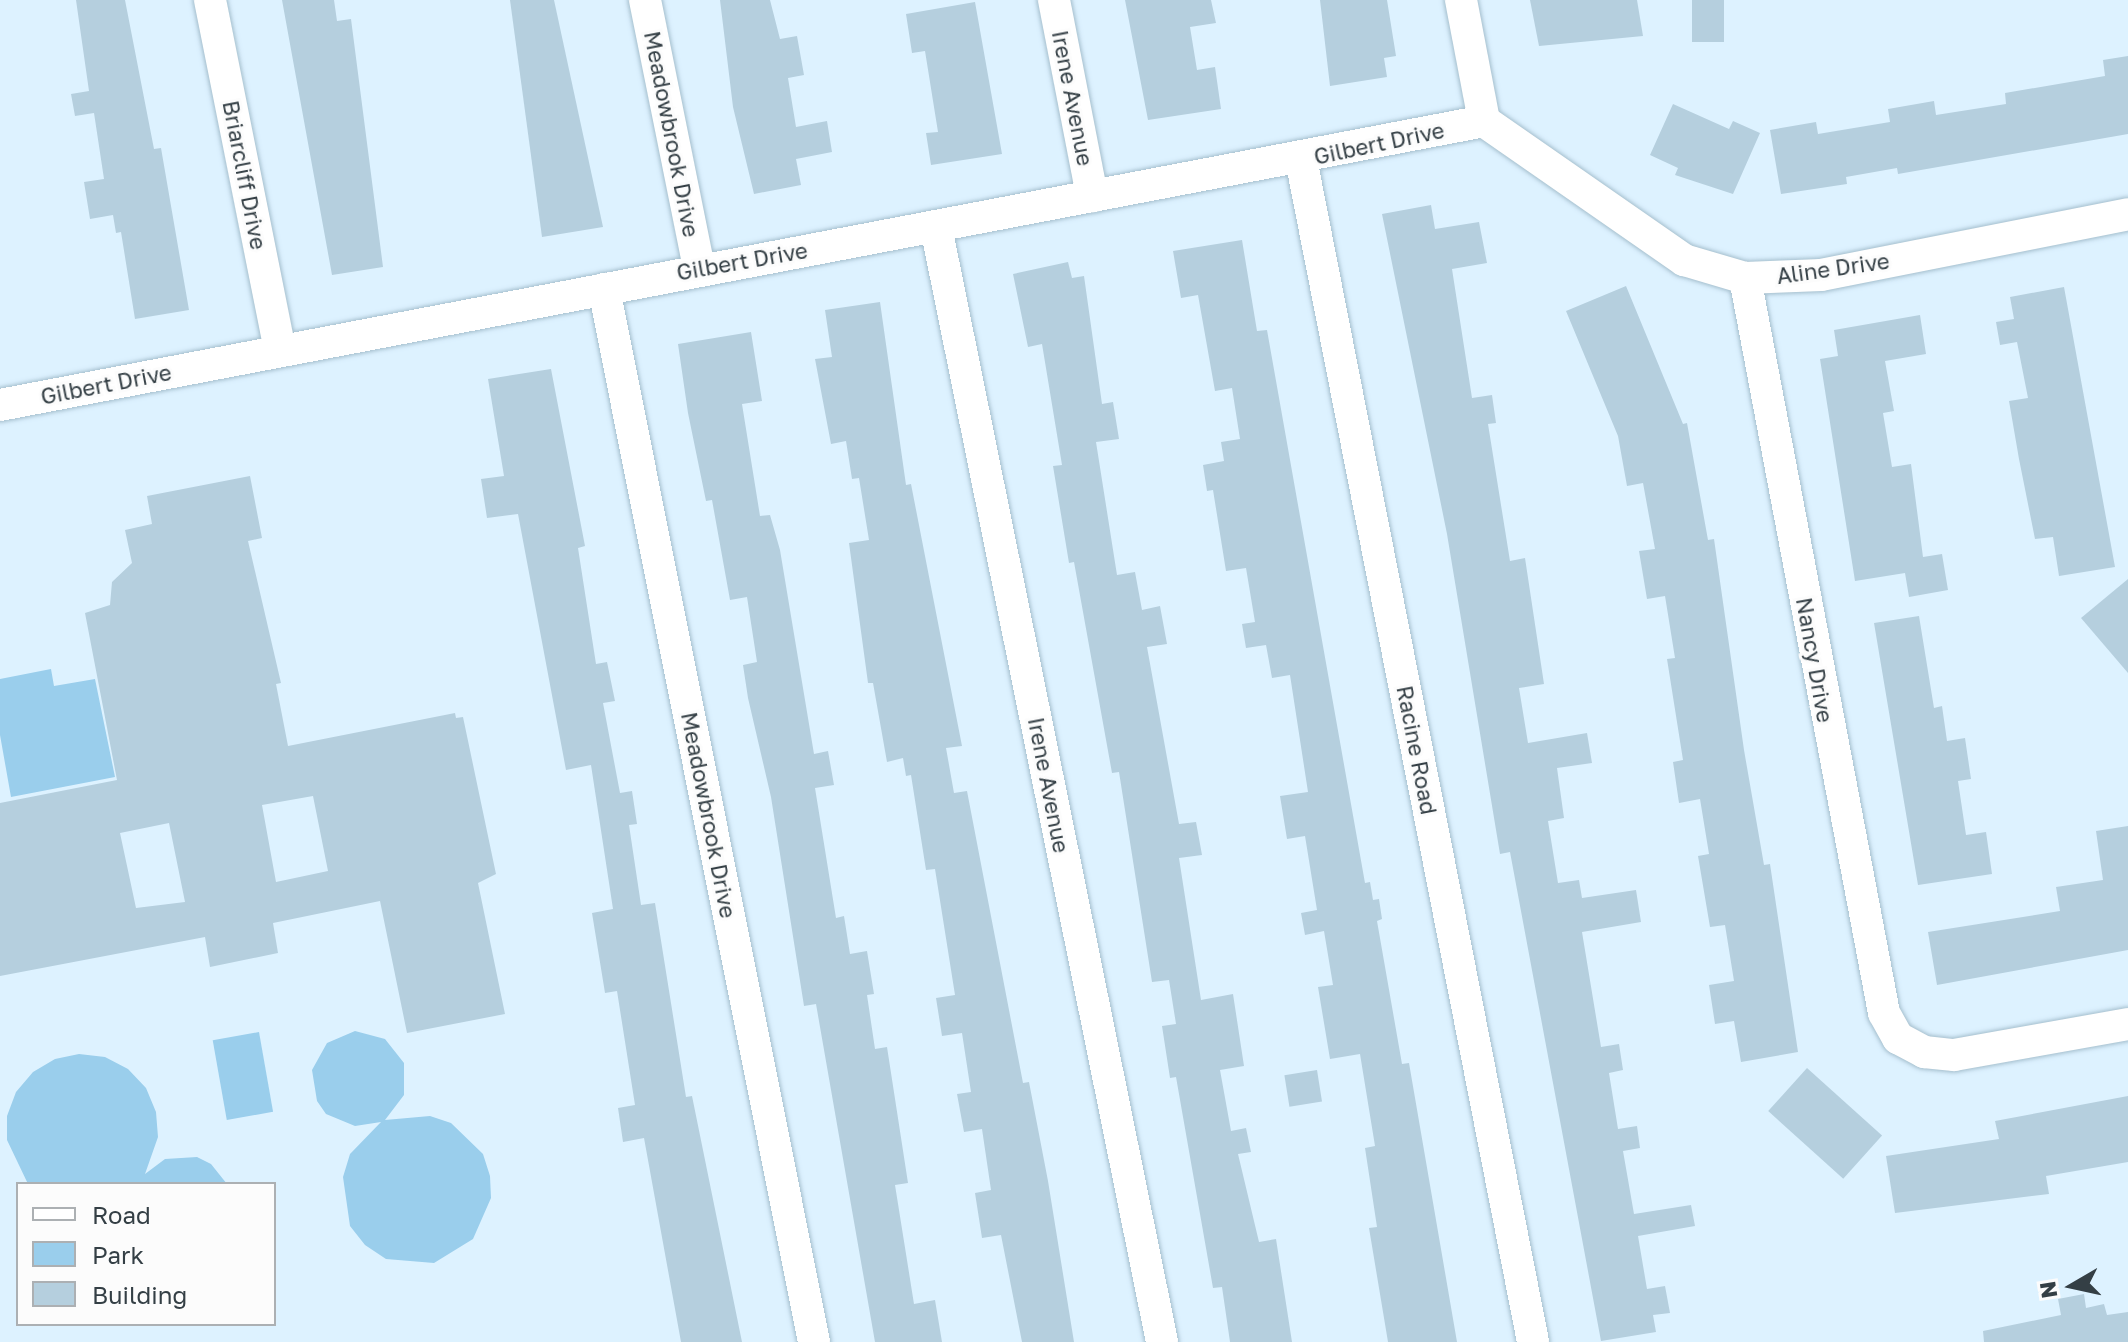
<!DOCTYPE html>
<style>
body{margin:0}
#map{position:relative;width:2128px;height:1342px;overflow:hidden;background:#ddf2ff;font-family:"Golos Text",sans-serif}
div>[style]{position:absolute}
.green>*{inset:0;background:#9aceec;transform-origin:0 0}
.building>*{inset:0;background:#b5cfde;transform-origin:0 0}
.roads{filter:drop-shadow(0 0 2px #a5bfce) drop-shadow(0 0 2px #a5bfce)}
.minor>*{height:32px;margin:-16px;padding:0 16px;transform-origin:16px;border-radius:16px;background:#fff}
span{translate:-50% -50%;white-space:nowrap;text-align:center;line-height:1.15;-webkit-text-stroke:6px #fcfcfc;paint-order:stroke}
.street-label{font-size:22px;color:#343f45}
.legend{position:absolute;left:16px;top:1182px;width:260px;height:144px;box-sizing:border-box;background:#fcfcfc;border:2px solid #acb0b3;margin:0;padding:10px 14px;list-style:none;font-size:24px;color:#343f45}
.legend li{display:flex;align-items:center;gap:16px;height:40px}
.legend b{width:40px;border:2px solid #acb0b3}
.north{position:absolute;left:2032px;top:1246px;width:80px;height:80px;-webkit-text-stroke:6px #fcfcfc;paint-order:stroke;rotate:261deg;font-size:22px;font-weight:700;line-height:32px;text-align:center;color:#343f45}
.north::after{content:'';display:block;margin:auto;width:28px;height:36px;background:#343f45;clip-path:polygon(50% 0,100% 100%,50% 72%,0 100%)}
</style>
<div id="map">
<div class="green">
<i style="clip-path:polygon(51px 669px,54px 686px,95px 679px,115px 777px,11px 797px,0 735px,0 679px)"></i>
<i style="clip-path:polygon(355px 1031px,385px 1039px,404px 1063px,404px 1095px,385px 1120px,430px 1116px,451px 1123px,483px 1154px,490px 1176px,491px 1198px,473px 1239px,434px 1263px,386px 1259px,365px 1245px,350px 1226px,343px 1177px,350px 1154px,381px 1122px,355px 1126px,326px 1114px,317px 1101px,312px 1070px,327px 1043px)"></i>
<i style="left:259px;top:1032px;width:81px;height:47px;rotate:80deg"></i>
<i style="clip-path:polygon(79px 1054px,105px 1057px,128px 1069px,146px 1088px,156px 1112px,158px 1137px,145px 1174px,165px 1159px,197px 1157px,211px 1164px,227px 1184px,28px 1184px,7px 1140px,7px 1116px,16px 1092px,33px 1072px,55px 1059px)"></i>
</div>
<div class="building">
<i style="clip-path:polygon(76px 0,125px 0,154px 149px,161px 148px,189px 310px,135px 319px,121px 232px,116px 233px,113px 215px,90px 219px,84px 182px,104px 179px,94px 113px,75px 116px,71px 94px,89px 91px)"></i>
<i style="clip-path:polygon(282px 0,334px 0,337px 21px,351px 19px,383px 267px,332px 275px)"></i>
<i style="clip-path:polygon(510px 0,554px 0,603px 227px,542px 237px)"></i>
<i style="clip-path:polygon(720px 0,770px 0,780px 39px,797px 36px,804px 75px,788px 78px,796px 127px,827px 121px,832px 152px,796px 159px,801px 185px,754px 194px,733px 107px)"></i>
<i style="clip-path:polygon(1125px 0,1211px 0,1216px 23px,1190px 27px,1197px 70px,1215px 67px,1221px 109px,1148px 120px)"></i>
<i style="clip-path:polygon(1320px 0,1387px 0,1396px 56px,1384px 58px,1387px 77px,1330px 86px)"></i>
<i style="clip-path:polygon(1530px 0,1637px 0,1643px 36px,1539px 46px)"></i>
<i style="left:1692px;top:0;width:32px;height:42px"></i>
<i style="clip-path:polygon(975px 2px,1002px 154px,931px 165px,926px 133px,938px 132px,925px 51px,912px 53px,906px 14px)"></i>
<i style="clip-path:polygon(2128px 56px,2128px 134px,1898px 174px,1897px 168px,1846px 177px,1847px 184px,1781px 194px,1770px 130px,1816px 122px,1818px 134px,1890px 122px,1888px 109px,1934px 101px,1936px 115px,2006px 104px,2005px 93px,2105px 76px,2103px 60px)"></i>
<i style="clip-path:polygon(1673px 104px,1729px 129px,1733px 121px,1760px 133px,1733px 194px,1675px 175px,1678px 168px,1650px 155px)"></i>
<i style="clip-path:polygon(1431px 205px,1435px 229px,1479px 222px,1487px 263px,1452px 269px,1472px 398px,1492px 395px,1496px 423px,1488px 424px,1510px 561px,1525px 558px,1544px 684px,1519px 688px,1528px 743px,1587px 733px,1592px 763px,1557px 768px,1564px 818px,1548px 821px,1558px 883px,1579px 880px,1582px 898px,1636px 890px,1641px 922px,1582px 932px,1601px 1047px,1619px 1044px,1623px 1070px,1609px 1073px,1618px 1129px,1637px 1126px,1640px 1148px,1623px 1151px,1634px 1214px,1691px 1205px,1695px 1226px,1638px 1236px,1647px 1289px,1665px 1286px,1670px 1313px,1653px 1315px,1656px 1332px,1601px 1341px,1510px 852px,1500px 854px,1447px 534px,1382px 214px)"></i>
<i style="clip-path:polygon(1242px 240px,1257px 331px,1267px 330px,1365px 883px,1370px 882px,1373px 900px,1379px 899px,1382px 919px,1377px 921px,1402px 1064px,1409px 1063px,1457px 1342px,1388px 1342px,1369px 1228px,1377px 1227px,1365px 1148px,1375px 1146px,1360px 1054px,1330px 1059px,1318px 987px,1333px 985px,1324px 931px,1305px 935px,1301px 913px,1317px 910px,1305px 836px,1287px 839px,1280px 796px,1308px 792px,1290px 675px,1272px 678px,1266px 645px,1246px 648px,1242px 624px,1255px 622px,1246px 568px,1226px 571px,1213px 490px,1207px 491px,1203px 465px,1224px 461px,1221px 442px,1240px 439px,1232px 388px,1215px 391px,1198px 295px,1181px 298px,1173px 251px)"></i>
<i style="clip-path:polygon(1068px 262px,1072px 278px,1084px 276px,1102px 404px,1113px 402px,1119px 439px,1096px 442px,1117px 575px,1135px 572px,1142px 610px,1160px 606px,1167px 644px,1147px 647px,1179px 824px,1196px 822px,1202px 855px,1179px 858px,1201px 1000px,1233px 994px,1244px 1066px,1220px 1070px,1231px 1131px,1246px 1128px,1251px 1152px,1238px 1154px,1259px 1242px,1276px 1239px,1292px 1342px,1230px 1342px,1222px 1287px,1213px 1288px,1176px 1077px,1170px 1078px,1162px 1026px,1176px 1024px,1169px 980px,1152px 982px,1119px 772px,1112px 773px,1074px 562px,1069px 563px,1053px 466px,1062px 465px,1042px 344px,1028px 347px,1013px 274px)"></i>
<i style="clip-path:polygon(1626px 286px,1683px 424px,1687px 423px,1708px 540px,1714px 539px,1744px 750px,1764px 865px,1770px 864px,1798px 1052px,1741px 1062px,1734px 1021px,1715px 1024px,1709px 985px,1734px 981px,1725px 925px,1710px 927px,1698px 856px,1709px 854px,1700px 799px,1679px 803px,1673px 762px,1683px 760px,1667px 659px,1675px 658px,1665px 596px,1647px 599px,1639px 551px,1655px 549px,1643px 483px,1627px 486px,1618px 436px,1566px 311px)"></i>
<i style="clip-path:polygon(2064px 287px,2115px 567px,2059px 576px,2053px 537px,2035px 539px,2019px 459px,2009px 401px,2028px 398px,2017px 342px,2000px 345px,1996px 322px,2014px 319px,2010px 297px)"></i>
<i style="clip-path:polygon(880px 302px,906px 485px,911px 484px,962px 746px,946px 748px,954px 793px,967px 791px,1023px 1083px,1029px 1082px,1048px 1181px,1074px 1342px,1022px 1342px,1001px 1235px,982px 1238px,975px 1193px,991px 1190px,982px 1129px,964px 1132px,957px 1094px,971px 1092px,962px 1033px,942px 1036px,936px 998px,955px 995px,935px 869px,926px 870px,911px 775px,906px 776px,903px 758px,887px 762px,873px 683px,868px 683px,849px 543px,869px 540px,859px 478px,852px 479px,846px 441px,831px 444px,815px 359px,832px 357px,825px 310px)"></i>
<i style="clip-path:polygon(1920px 315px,1926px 354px,1885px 361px,1894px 411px,1883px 413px,1892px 467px,1911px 464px,1923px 557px,1942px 554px,1948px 590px,1909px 597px,1905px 573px,1855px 581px,1820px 359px,1838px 356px,1834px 330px)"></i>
<i style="clip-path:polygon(751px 332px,762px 401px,742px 404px,760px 516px,770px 515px,780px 550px,814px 754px,828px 751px,834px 785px,815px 788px,836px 918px,844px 916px,850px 954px,867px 951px,874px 994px,867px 995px,875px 1049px,887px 1047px,908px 1183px,895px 1185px,914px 1304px,935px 1300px,942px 1342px,875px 1342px,816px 1004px,804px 1006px,771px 797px,748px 698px,743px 665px,757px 662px,747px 597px,730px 600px,712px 500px,706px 501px,688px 413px,678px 344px)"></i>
<i style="clip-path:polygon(551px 369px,585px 546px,578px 548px,596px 664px,607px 662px,615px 701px,603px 703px,620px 793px,632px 791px,637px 824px,629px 825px,641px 905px,655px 903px,686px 1097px,692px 1096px,742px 1342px,681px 1342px,644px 1138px,623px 1142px,618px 1108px,635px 1105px,617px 991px,605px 993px,592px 913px,613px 909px,591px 765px,566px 770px,518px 514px,487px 518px,481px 479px,504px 476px,488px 379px)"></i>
<i style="clip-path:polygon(evenodd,250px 476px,262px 538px,248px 541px,281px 683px,276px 684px,288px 746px,455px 713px,456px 718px,463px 717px,496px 874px,478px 883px,505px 1014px,407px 1033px,380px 901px,273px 923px,278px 953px,210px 967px,205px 937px,0 976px,0 803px,117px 780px,85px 613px,110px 605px,112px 582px,132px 563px,125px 530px,152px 524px,147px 496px,250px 476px,313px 796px,328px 871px,276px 882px,262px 805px,313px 796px,250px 476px,169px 823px,185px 902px,136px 908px,120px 833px,169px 823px)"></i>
<i style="clip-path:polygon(2128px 579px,2128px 673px,2081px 618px)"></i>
<i style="clip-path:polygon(1919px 616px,1934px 708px,1942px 706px,1947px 741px,1965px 738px,1971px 779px,1958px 781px,1966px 835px,1986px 832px,1992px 874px,1918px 885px,1874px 623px)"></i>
<i style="clip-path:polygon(2128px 826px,2128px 950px,1937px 985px,1928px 932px,2060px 911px,2056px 887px,2103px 880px,2096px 831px)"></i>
<i style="left:1807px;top:1068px;width:101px;height:58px;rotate:42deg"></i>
<i style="left:1317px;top:1070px;width:32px;height:33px;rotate:81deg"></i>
<i style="clip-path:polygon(2128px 1096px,2128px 1162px,2046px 1176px,2049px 1194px,1895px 1213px,1886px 1156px,1999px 1139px,1995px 1121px)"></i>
<i style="clip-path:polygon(2084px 1294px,2086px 1308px,2104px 1304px,2107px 1315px,2128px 1312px,2128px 1342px,1984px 1342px,1983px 1331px,2061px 1315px,2058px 1299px)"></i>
</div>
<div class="roads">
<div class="minor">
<i style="left:210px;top:0;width:357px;rotate:78.7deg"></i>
<i style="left:645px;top:0;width:272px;rotate:78.6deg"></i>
<i style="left:1054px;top:0;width:200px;rotate:79deg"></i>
<i style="left:1461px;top:0;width:123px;rotate:79.2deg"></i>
<i style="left:1484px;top:121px;width:244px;rotate:34.8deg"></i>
<i style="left:1684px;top:260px;width:64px;rotate:16.4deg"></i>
<i style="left:1745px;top:278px;width:76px;rotate:-2.3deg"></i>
<i style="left:1821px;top:275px;width:313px;rotate:-11.2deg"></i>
<i style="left:1301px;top:159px;width:1206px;rotate:78.9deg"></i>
<i style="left:936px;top:227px;width:1138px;rotate:78.54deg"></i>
<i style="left:1745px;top:278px;width:748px;rotate:79.29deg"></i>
<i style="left:1884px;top:1013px;width:29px;rotate:61deg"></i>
<i style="left:1898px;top:1038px;width:30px;rotate:28deg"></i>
<i style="left:1924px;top:1052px;width:30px;rotate:6deg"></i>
<i style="left:1954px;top:1055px;width:177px;rotate:-10.1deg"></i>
<i style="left:604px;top:289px;width:1074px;rotate:78.72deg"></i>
<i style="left:0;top:405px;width:1511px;rotate:-10.83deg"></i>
</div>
</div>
<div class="street-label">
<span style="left:1073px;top:98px;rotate:79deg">Irene Avenue</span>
<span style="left:672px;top:134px;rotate:79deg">Meadowbrook Drive</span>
<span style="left:1379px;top:143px;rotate:-12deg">Gilbert Drive</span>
<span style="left:245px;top:175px;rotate:79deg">Briarcliff Drive</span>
<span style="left:742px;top:261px;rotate:-10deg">Gilbert Drive</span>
<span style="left:1833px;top:268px;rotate:-8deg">Aline Drive</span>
<span style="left:106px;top:384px;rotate:-11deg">Gilbert Drive</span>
<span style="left:1815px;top:660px;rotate:80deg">Nancy Drive</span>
<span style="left:1417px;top:750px;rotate:79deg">Racine Road</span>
<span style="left:1049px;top:785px;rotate:79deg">Irene Avenue</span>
<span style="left:709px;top:815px;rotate:79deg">Meadowbrook Drive</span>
</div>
<ul class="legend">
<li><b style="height:10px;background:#fff"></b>Road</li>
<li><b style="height:22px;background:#9aceec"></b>Park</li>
<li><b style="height:22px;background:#b5cfde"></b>Building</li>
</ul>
<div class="north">N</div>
</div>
